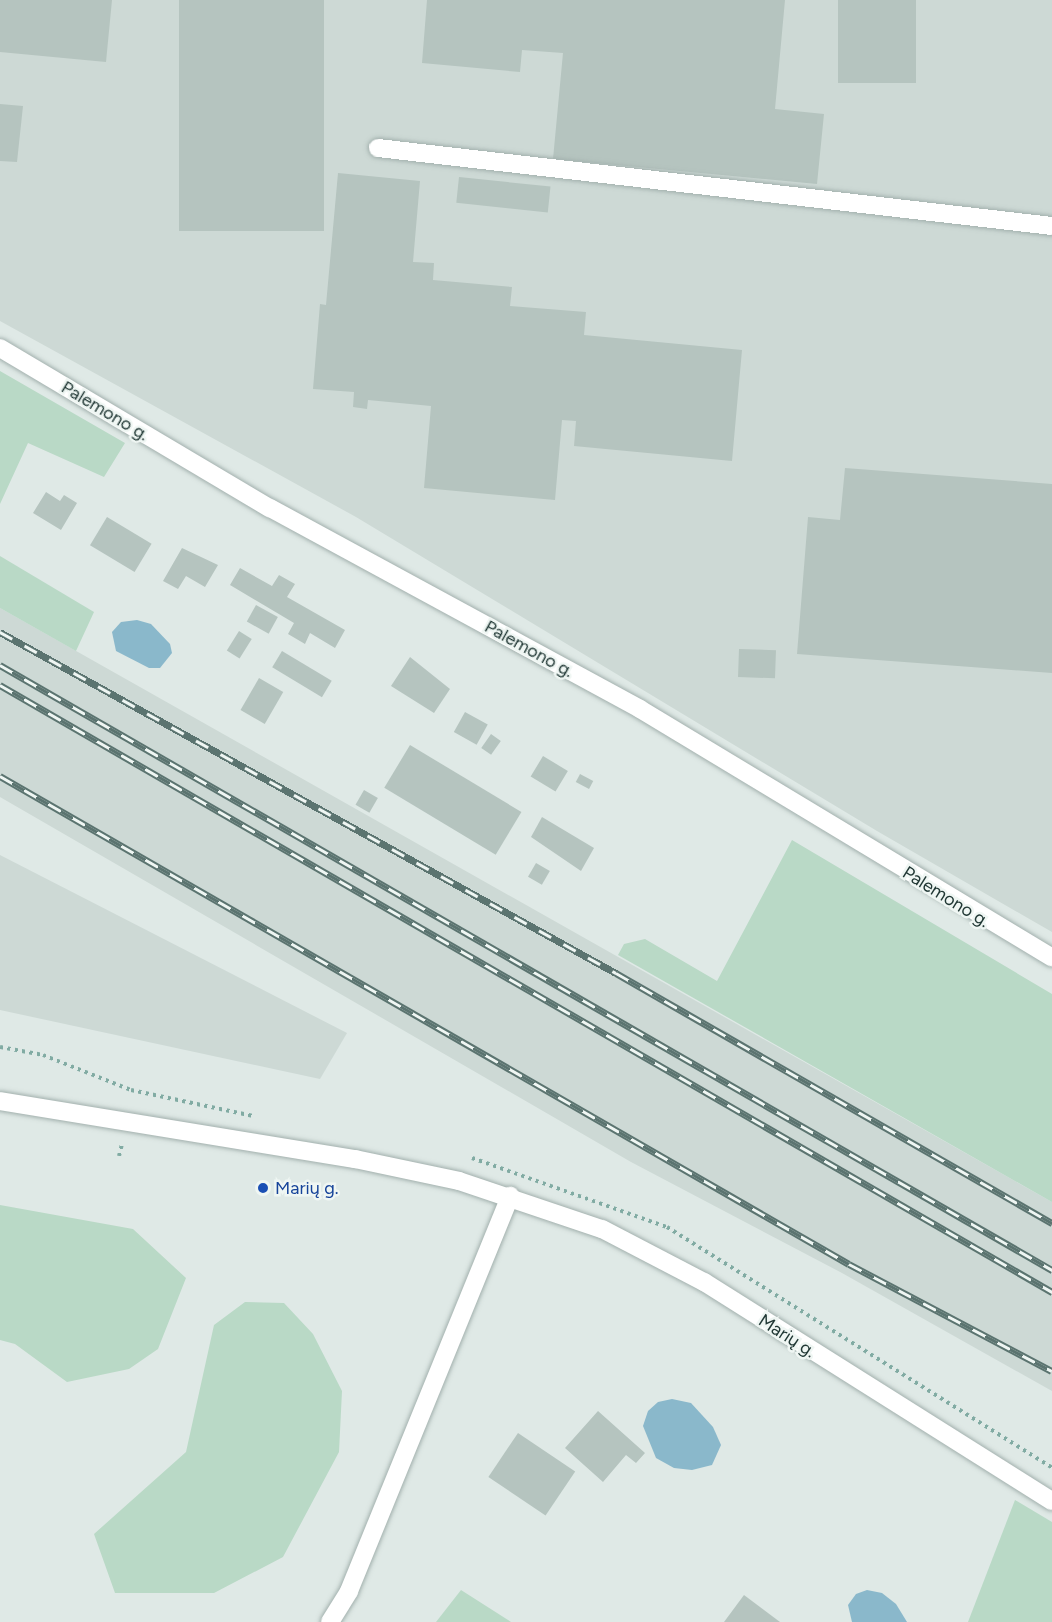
<!DOCTYPE html>
<meta charset="utf-8">
<style>
body{margin:0}
#map{position:relative;width:1052px;height:1622px;overflow:hidden;background:#dfe9e6;font-family:Figtree,sans-serif}
div>[style]{position:absolute}
.built>*{inset:0;background:#cdd9d5}
.green>*{inset:0;background:#b9d9c6}
.water>*{inset:0;background:#8ab8cb}
.building>*{inset:0;background:#b5c4bf;transform-origin:0 0}
.path>*{height:4px;margin-top:-2px;transform-origin:0;background:repeating-linear-gradient(90deg,#81aba3 0 3px,transparent 0 7.5px)}
.roads{filter:drop-shadow(0 0 2px #a2b0ad) drop-shadow(0 0 2px #a2b0ad)}
.street>*{height:18px;margin:-9px;padding:0 9px;transform-origin:9px;border-radius:9px;background:#fff}
.secondary>*{height:18px;margin:-9px;padding:0 9px;transform-origin:9px;border-radius:9px;background:#fff}
.rail>*{height:7px;margin-top:-3.5px;transform-origin:0;background:repeating-linear-gradient(90deg,#eff6f3 0 14px,#5b7470 0 28px);box-sizing:border-box;border-block:2px solid #5b7470}
.dots>*{width:16px;height:16px;translate:-50% -50%;box-sizing:border-box;border:3px solid #eff6f3;border-radius:50%}
span{translate:-50% -50%;white-space:nowrap;text-align:center;line-height:1.15;-webkit-text-stroke:5px #eff6f3;paint-order:stroke}
.street-label{font-size:18px;color:#213835}
.transit-label{font-size:18px;color:#164399}
.left{translate:0 -50%;text-align:left}
</style>
<div id="map">
<div class="built">
<i style="clip-path:polygon(0 0,1052px 0,1052px 932px,877px 831px,356px 517px,0 321px)"></i>
<i style="clip-path:polygon(0 608px,1052px 1202px,1052px 1391px,842px 1273px,631px 1162px,0 797px)"></i>
<i style="clip-path:polygon(0 855px,347px 1033px,320px 1079px,0 1010px)"></i>
</div>
<div class="green">
<i style="clip-path:polygon(0 371px,125px 443px,104px 477px,28px 443px,0 504px)"></i>
<i style="clip-path:polygon(0 556px,94px 612px,76px 651px,0 608px)"></i>
<i style="clip-path:polygon(792px 840px,1052px 994px,1052px 1202px,618px 955px,624px 944px,645px 939px,717px 981px)"></i>
<i style="clip-path:polygon(0 1205px,133px 1229px,186px 1278px,158px 1349px,129px 1369px,67px 1382px,15px 1344px,0 1340px)"></i>
<i style="clip-path:polygon(245px 1302px,284px 1303px,313px 1334px,342px 1391px,339px 1452px,283px 1557px,214px 1593px,115px 1593px,94px 1534px,186px 1452px,214px 1325px)"></i>
<i style="clip-path:polygon(1015px 1500px,1052px 1522px,1052px 1622px,968px 1622px)"></i>
<i style="clip-path:polygon(461px 1590px,511px 1622px,436px 1622px)"></i>
</div>
<div class="water">
<i style="clip-path:polygon(137px 620px,151px 624px,170px 644px,172px 653px,160px 668px,149px 668px,116px 651px,112px 632px,121px 622px)"></i>
<i style="clip-path:polygon(672px 1399px,691px 1403px,713px 1427px,721px 1445px,712px 1465px,692px 1470px,674px 1468px,656px 1458px,643px 1426px,648px 1411px,658px 1402px)"></i>
<i style="clip-path:polygon(867px 1590px,882px 1593px,896px 1604px,907px 1622px,852px 1622px,848px 1605px,856px 1594px)"></i>
</div>
<div class="building">
<i style="clip-path:polygon(0 0,112px 0,106px 62px,0 52px)"></i>
<i style="left:179px;top:0;width:145px;height:231px"></i>
<i style="clip-path:polygon(427px 0,785px 0,775px 109px,824px 114px,817px 184px,553px 159px,563px 53px,522px 50px,520px 72px,422px 63px)"></i>
<i style="left:838px;top:0;width:78px;height:83px"></i>
<i style="clip-path:polygon(0 104px,23px 106px,17px 162px,0 161px)"></i>
<i style="clip-path:polygon(338px 173px,420px 181px,413px 262px,434px 263px,433px 280px,512px 287px,510px 306px,586px 312px,584px 335px,742px 350px,732px 461px,574px 446px,576px 421px,562px 420px,555px 500px,424px 488px,431px 406px,368px 400px,367px 409px,353px 407px,354px 392px,313px 389px,320px 304px,326px 305px)"></i>
<i style="left:459px;top:177px;width:92px;height:26px;rotate:6deg"></i>
<i style="clip-path:polygon(845px 468px,1052px 484px,1052px 673px,797px 654px,808px 517px,840px 520px)"></i>
<i style="clip-path:polygon(46px 492px,60px 501px,64px 495px,77px 503px,61px 530px,33px 513px)"></i>
<i style="left:107px;top:517px;width:52px;height:33px;rotate:31deg"></i>
<i style="clip-path:polygon(182px 548px,218px 565px,205px 587px,186px 576px,178px 589px,163px 581px)"></i>
<i style="clip-path:polygon(240px 568px,272px 586px,279px 575px,295px 584px,287px 597px,345px 630px,335px 648px,310px 633px,305px 644px,288px 634px,294px 623px,230px 585px)"></i>
<i style="left:256px;top:605px;width:25px;height:19px;rotate:29deg"></i>
<i style="left:239px;top:631px;width:15px;height:23px;rotate:32deg"></i>
<i style="left:739px;top:649px;width:37px;height:28px;rotate:2deg"></i>
<i style="left:282px;top:651px;width:58px;height:19px;rotate:31deg"></i>
<i style="clip-path:polygon(410px 657px,450px 689px,434px 713px,391px 686px)"></i>
<i style="left:259px;top:678px;width:28px;height:37px;rotate:30deg"></i>
<i style="left:465px;top:712px;width:26px;height:23px;rotate:29deg"></i>
<i style="left:491px;top:734px;width:12px;height:17px;rotate:35deg"></i>
<i style="left:410px;top:745px;width:130px;height:50px;rotate:31deg"></i>
<i style="left:543px;top:756px;width:29px;height:24px;rotate:31deg"></i>
<i style="left:580px;top:774px;width:15px;height:9px;rotate:28deg"></i>
<i style="left:364px;top:790px;width:16px;height:17px;rotate:30deg"></i>
<i style="clip-path:polygon(542px 817px,594px 848px,581px 871px,531px 837px)"></i>
<i style="left:536px;top:863px;width:16px;height:16px;rotate:30deg"></i>
<i style="clip-path:polygon(598px 1411px,645px 1453px,636px 1463px,626px 1455px,603px 1482px,565px 1448px)"></i>
<i style="left:518px;top:1433px;width:69px;height:53px;rotate:34deg"></i>
<i style="clip-path:polygon(744px 1595px,780px 1622px,724px 1622px)"></i>
</div>
<div class="path">
<i style="left:0;top:1047px;width:44px;rotate:10.5deg"></i>
<i style="left:43px;top:1055px;width:95px;rotate:21.7deg"></i>
<i style="left:131px;top:1090px;width:125px;rotate:12deg"></i>
<i style="left:119px;top:1156px;width:12px;rotate:-76deg"></i>
<i style="left:472px;top:1158px;width:207px;rotate:19.5deg"></i>
<i style="left:667px;top:1227px;width:454px;rotate:32deg"></i>
</div>
<div class="roads">
<div class="street">
<i style="left:378px;top:148px;width:678px;rotate:6.6deg"></i>
<i style="left:330px;top:1622px;width:36px;rotate:-58deg"></i>
<i style="left:349px;top:1591px;width:427px;rotate:-67.8deg"></i>
</div>
<div class="secondary">
<i style="left:0;top:348px;width:314px;rotate:30.7deg"></i>
<i style="left:270px;top:508px;width:421px;rotate:28.5deg"></i>
<i style="left:640px;top:709px;width:481px;rotate:31.1deg"></i>
<i style="left:0;top:1101px;width:360px;rotate:9.3deg"></i>
<i style="left:355px;top:1159px;width:106px;rotate:11.9deg"></i>
<i style="left:459px;top:1181px;width:151px;rotate:18.6deg"></i>
<i style="left:602px;top:1229px;width:115px;rotate:27.5deg"></i>
<i style="left:704px;top:1282px;width:411px;rotate:32.2deg"></i>
</div>
</div>
<div class="rail">
<i style="left:0;top:632px;width:704px;rotate:28.97deg"></i>
<i style="left:616px;top:973px;width:503px;rotate:29.83deg"></i>
<i style="left:0;top:665px;width:1214px;rotate:29.9deg"></i>
<i style="left:0;top:685px;width:1215px;rotate:29.98deg"></i>
<i style="left:0;top:776px;width:979px;rotate:29.89deg"></i>
<i style="left:849px;top:1264px;width:229px;rotate:27.8deg"></i>
</div>
<div class="dots">
<i style="left:263px;top:1188px;background:#1a4fb4"></i>
</div>
<div class="street-label">
<span style="left:105px;top:411px;rotate:31deg">Palemono g.</span>
<span style="left:529px;top:649px;rotate:29deg">Palemono g.</span>
<span style="left:946px;top:897px;rotate:32deg">Palemono g.</span>
<span style="left:787px;top:1336px;rotate:33deg">Marių g.</span>
</div>
<div class="transit-label">
<span class="left" style="left:275px;top:1188px">Marių g.</span>
</div>
</div>
